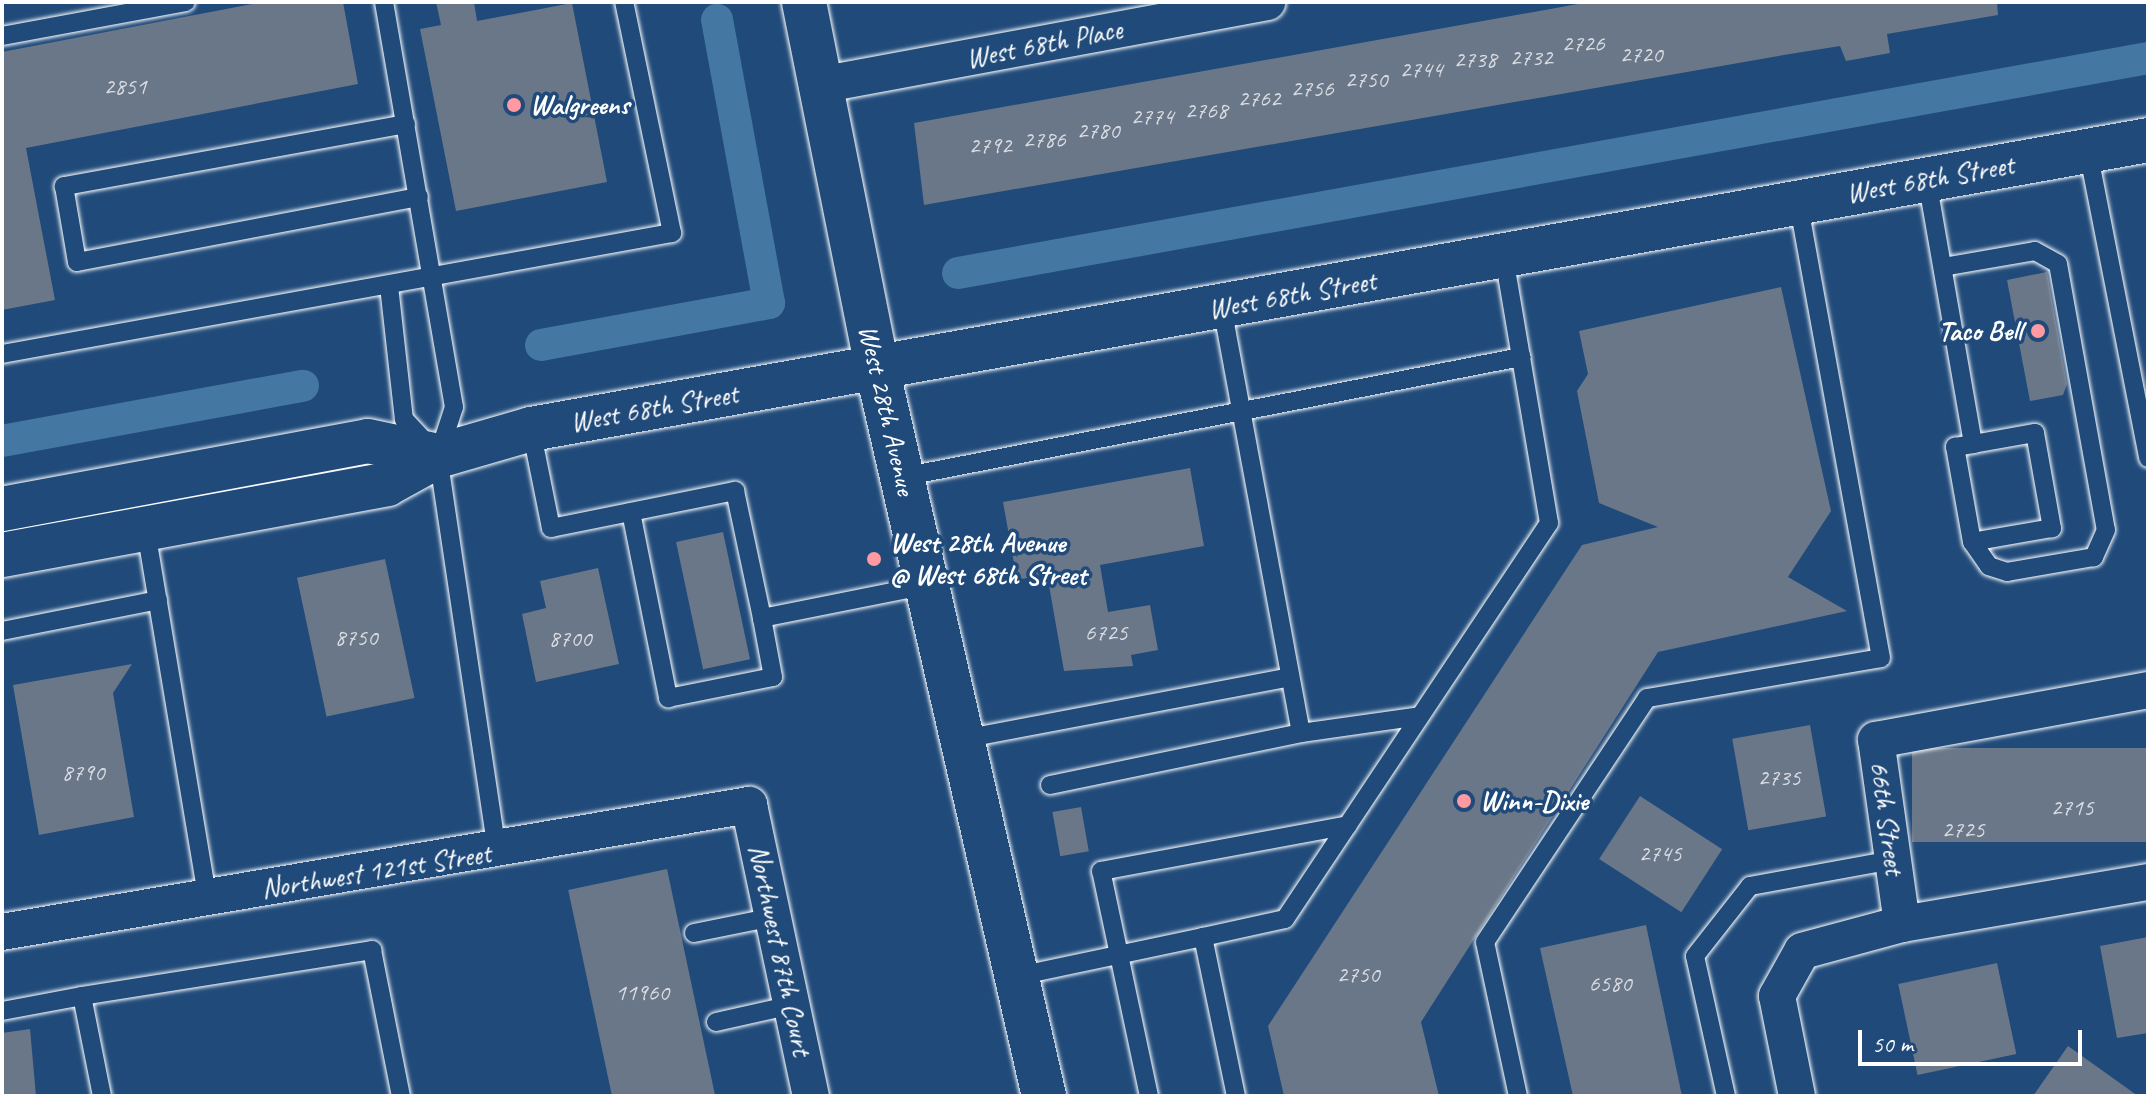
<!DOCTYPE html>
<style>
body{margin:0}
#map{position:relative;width:2150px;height:1098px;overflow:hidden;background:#1f4a7a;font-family:Caveat,sans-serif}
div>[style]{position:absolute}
.canal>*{height:32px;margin:-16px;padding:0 16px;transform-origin:16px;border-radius:16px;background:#4477a1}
.building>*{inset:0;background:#6a7789;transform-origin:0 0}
.roads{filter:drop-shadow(0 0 2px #fff) drop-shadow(0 0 2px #fff)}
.service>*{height:18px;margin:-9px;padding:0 9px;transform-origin:9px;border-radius:9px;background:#1f4a7a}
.minor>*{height:36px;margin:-18px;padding:0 18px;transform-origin:18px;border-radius:18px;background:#1f4a7a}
.secondary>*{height:44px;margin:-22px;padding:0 22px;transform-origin:22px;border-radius:22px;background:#1f4a7a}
.dots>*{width:22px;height:22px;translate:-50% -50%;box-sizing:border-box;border:4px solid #1f4a7a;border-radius:50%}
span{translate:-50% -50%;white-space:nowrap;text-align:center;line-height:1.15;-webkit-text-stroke:7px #1f4a7a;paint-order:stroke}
.number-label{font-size:24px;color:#dadde2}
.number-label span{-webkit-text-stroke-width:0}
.street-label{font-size:28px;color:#fff}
.poi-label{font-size:28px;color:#fff;font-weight:700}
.left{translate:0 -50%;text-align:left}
.right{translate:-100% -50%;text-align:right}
.frame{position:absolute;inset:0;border:4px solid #fff;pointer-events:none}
.scale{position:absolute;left:1858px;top:1030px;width:224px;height:36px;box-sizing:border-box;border:4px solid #fff;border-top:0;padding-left:10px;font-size:24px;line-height:28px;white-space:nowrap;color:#fff;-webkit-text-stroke:6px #1f4a7a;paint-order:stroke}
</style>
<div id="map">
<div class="canal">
<i style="left:958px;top:273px;width:1209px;rotate:-10.24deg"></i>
<i style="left:541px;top:345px;width:232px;rotate:-10.4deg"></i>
<i style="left:769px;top:303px;width:288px;rotate:-100.4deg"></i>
<i style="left:2px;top:441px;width:306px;rotate:-10.4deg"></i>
</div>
<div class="building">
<i style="clip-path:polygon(263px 2px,343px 2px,358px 84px,26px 148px,55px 300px,2px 310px,2px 52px)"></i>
<i style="clip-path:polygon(436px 2px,474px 2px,477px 21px,572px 3px,607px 182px,456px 211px,420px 29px,441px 25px)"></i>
<i style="clip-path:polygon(1589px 2px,1997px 2px,1998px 15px,1887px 34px,1890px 53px,1846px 61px,1840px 46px,1790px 54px,924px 205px,914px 123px)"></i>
<i style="clip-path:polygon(2047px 272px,2067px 384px,2063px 395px,2030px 401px,2007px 280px)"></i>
<i style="clip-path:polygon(1781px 287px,1831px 511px,1788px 577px,1847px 611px,1658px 652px,1421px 1022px,1439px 1096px,1284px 1096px,1268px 1026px,1582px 545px,1658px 527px,1599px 503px,1577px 391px,1588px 374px,1579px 331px)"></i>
<i style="clip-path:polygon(1190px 468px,1204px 546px,1100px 565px,1108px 612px,1150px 605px,1158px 650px,1131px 655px,1133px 666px,1064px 671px,1047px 574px,1017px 580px,1003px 502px)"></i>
<i style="left:723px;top:532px;width:130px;height:48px;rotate:78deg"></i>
<i style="left:385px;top:559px;width:142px;height:90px;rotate:78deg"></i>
<i style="clip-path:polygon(598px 568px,619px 664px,536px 682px,522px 614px,546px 608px,540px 581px)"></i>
<i style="clip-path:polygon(132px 664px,113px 693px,134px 817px,39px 835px,13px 685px)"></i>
<i style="left:1810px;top:725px;width:93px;height:79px;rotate:80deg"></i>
<i style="left:2148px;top:748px;width:94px;height:236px;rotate:90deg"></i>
<i style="left:1640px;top:796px;width:98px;height:75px;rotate:33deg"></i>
<i style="left:1081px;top:807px;width:45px;height:29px;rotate:80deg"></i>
<i style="left:667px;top:869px;width:232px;height:101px;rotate:78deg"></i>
<i style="clip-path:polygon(1646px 925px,1682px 1096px,1573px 1096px,1540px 948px)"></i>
<i style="clip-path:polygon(2148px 937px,2148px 1033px,2117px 1038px,2100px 946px)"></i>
<i style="left:1997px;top:963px;width:93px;height:101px;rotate:78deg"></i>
<i style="clip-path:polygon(30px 1029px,36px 1096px,2px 1096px,2px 1033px)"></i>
<i style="clip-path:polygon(2068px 1046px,2138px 1096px,2033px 1096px)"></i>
</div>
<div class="roads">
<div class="service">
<i style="left:384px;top:2px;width:411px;rotate:80.2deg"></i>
<i style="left:454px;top:407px;width:52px;rotate:108.1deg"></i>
<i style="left:438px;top:456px;width:401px;rotate:81.5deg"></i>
<i style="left:2px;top:36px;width:187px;rotate:-10.5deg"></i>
<i style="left:406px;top:124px;width:348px;rotate:169.7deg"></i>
<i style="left:64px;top:186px;width:77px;rotate:80.3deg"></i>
<i style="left:77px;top:262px;width:348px;rotate:-10.8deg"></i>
<i style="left:2088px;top:151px;width:313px;rotate:78.9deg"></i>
<i style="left:1927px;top:180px;width:268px;rotate:80.1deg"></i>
<i style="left:1973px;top:444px;width:63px;rotate:-10.1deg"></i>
<i style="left:2035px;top:433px;width:97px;rotate:79.9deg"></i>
<i style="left:2052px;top:528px;width:81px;rotate:170.1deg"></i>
<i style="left:1972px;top:542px;width:97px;rotate:-100.1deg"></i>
<i style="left:1955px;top:447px;width:18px;rotate:-9deg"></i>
<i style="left:1943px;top:267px;width:93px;rotate:-9.9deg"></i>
<i style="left:2035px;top:251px;width:26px;rotate:29deg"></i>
<i style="left:2058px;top:264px;width:270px;rotate:79.8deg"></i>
<i style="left:2106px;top:530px;width:30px;rotate:114deg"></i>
<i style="left:2094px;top:557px;width:88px;rotate:170.2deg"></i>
<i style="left:2007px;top:572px;width:19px;rotate:-162deg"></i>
<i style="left:1989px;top:566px;width:29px;rotate:-125deg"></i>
<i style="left:389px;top:286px;width:134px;rotate:83.6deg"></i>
<i style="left:404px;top:419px;width:35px;rotate:47deg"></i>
<i style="left:1222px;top:307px;width:433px;rotate:79.5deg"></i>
<i style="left:1301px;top:733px;width:120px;rotate:-8.1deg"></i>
<i style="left:2px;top:354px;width:681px;rotate:-10.24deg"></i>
<i style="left:672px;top:233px;width:236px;rotate:-101.7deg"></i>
<i style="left:531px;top:429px;width:101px;rotate:78.6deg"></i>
<i style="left:551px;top:528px;width:188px;rotate:-11.4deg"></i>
<i style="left:735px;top:491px;width:130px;rotate:78deg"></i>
<i style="left:762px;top:618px;width:168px;rotate:-11.3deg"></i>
<i style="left:902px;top:477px;width:631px;rotate:-10.97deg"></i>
<i style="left:631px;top:512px;width:190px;rotate:78.7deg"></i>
<i style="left:668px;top:698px;width:107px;rotate:-11.3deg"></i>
<i style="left:773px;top:677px;width:60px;rotate:-100.6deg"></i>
<i style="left:146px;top:531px;width:371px;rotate:80.5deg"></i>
<i style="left:2px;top:631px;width:159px;rotate:-11.2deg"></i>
<i style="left:963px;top:739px;width:333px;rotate:-10.7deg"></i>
<i style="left:1050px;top:785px;width:256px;rotate:-11.7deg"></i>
<i style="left:694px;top:933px;width:81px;rotate:-11.4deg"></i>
<i style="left:1203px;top:937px;width:84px;rotate:-12.4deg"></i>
<i style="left:1285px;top:919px;width:476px;rotate:-56.3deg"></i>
<i style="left:1549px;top:523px;width:269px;rotate:-99.6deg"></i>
<i style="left:1018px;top:976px;width:189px;rotate:-11.9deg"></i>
<i style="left:1203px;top:937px;width:162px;rotate:78.3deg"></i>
<i style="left:2px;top:1011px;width:81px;rotate:-10.6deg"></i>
<i style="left:716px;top:1022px;width:78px;rotate:-12.6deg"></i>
<i style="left:102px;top:1096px;width:102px;rotate:-101.3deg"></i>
<i style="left:82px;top:996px;width:294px;rotate:-9deg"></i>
<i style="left:372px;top:950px;width:149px;rotate:78.8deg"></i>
<i style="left:1149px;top:1096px;width:230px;rotate:-102deg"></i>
<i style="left:1101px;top:871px;width:251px;rotate:-10.5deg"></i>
<i style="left:1518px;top:1096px;width:157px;rotate:-102.1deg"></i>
<i style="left:1485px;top:942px;width:293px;rotate:-56.4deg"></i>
<i style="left:1647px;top:698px;width:237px;rotate:-9.7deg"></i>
<i style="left:1881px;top:658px;width:463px;rotate:-100.3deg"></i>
<i style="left:1726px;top:1096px;width:143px;rotate:-102.5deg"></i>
<i style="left:1695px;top:956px;width:89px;rotate:-51.8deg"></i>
<i style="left:1750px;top:886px;width:145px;rotate:-10.3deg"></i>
</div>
<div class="minor">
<i style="left:820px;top:85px;width:455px;rotate:-10.5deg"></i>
<i style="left:1902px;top:924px;width:186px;rotate:-98deg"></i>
<i style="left:1876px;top:740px;width:277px;rotate:-10.4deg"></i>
<i style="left:2px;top:932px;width:758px;rotate:-9.65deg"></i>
<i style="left:749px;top:805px;width:298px;rotate:78deg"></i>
<i style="left:1797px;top:1096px;width:102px;rotate:-101.3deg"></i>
<i style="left:1777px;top:996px;width:51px;rotate:-60.9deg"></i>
<i style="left:1802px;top:951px;width:104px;rotate:-15.1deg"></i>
<i style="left:1902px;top:924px;width:250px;rotate:-9.7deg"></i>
</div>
<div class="secondary">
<i style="left:804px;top:2px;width:373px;rotate:78.7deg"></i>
<i style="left:877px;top:368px;width:747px;rotate:77.08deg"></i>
<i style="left:2px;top:509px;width:372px;rotate:-10.5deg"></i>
<i style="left:368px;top:441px;width:72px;rotate:12.1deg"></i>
<i style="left:2px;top:555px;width:391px;rotate:-10.4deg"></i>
<i style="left:387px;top:484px;width:58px;rotate:-28.8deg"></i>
<i style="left:438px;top:456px;width:97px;rotate:-16.2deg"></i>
<i style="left:531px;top:429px;width:1643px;rotate:-10.13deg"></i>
</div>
</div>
<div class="dots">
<i style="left:514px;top:105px;background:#ff9aa2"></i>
<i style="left:2038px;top:331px;background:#ff9aa2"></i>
<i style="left:874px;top:559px;background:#ff9aa2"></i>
<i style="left:1464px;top:801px;background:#ff9aa2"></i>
</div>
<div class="number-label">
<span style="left:1583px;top:44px">2726</span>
<span style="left:1641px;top:55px">2720</span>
<span style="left:1531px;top:58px">2732</span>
<span style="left:1475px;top:60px">2738</span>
<span style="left:1421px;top:70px">2744</span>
<span style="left:1366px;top:80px">2750</span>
<span style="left:125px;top:87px">2851</span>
<span style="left:1312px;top:89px">2756</span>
<span style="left:1259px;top:99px">2762</span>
<span style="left:1206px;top:111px">2768</span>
<span style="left:1152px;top:117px">2774</span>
<span style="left:1098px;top:131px">2780</span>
<span style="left:1044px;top:140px">2786</span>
<span style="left:990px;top:146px">2792</span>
<span style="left:1106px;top:633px">6725</span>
<span style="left:356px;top:638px">8750</span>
<span style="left:570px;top:639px">8700</span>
<span style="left:83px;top:773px">8790</span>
<span style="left:1779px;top:778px">2735</span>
<span style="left:2072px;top:808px">2715</span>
<span style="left:1963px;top:830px">2725</span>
<span style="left:1660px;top:854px">2745</span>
<span style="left:1358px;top:975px">2750</span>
<span style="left:1610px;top:984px">6580</span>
<span style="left:642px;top:993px">11960</span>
</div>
<div class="street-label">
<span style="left:1044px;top:44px;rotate:-11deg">West 68th Place</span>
<span style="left:1930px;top:179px;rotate:-10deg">West 68th Street</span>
<span style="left:1292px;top:295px;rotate:-10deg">West 68th Street</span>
<span style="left:654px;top:408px;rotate:-10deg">West 68th Street</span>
<span style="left:887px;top:410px;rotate:77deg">West 28th Avenue</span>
<span style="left:1887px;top:818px;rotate:82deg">66th Street</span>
<span style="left:376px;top:871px;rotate:-9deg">Northwest 121st Street</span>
<span style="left:780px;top:950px;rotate:78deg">Northwest 87th Court</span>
</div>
<div class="poi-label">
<span class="left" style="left:530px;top:105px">Walgreens</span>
<span class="right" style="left:2022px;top:331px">Taco Bell</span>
<span class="left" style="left:890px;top:559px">West 28th Avenue<br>@ West 68th Street</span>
<span class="left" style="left:1480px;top:801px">Winn-Dixie</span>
</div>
<div class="frame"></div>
<div class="scale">50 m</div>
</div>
